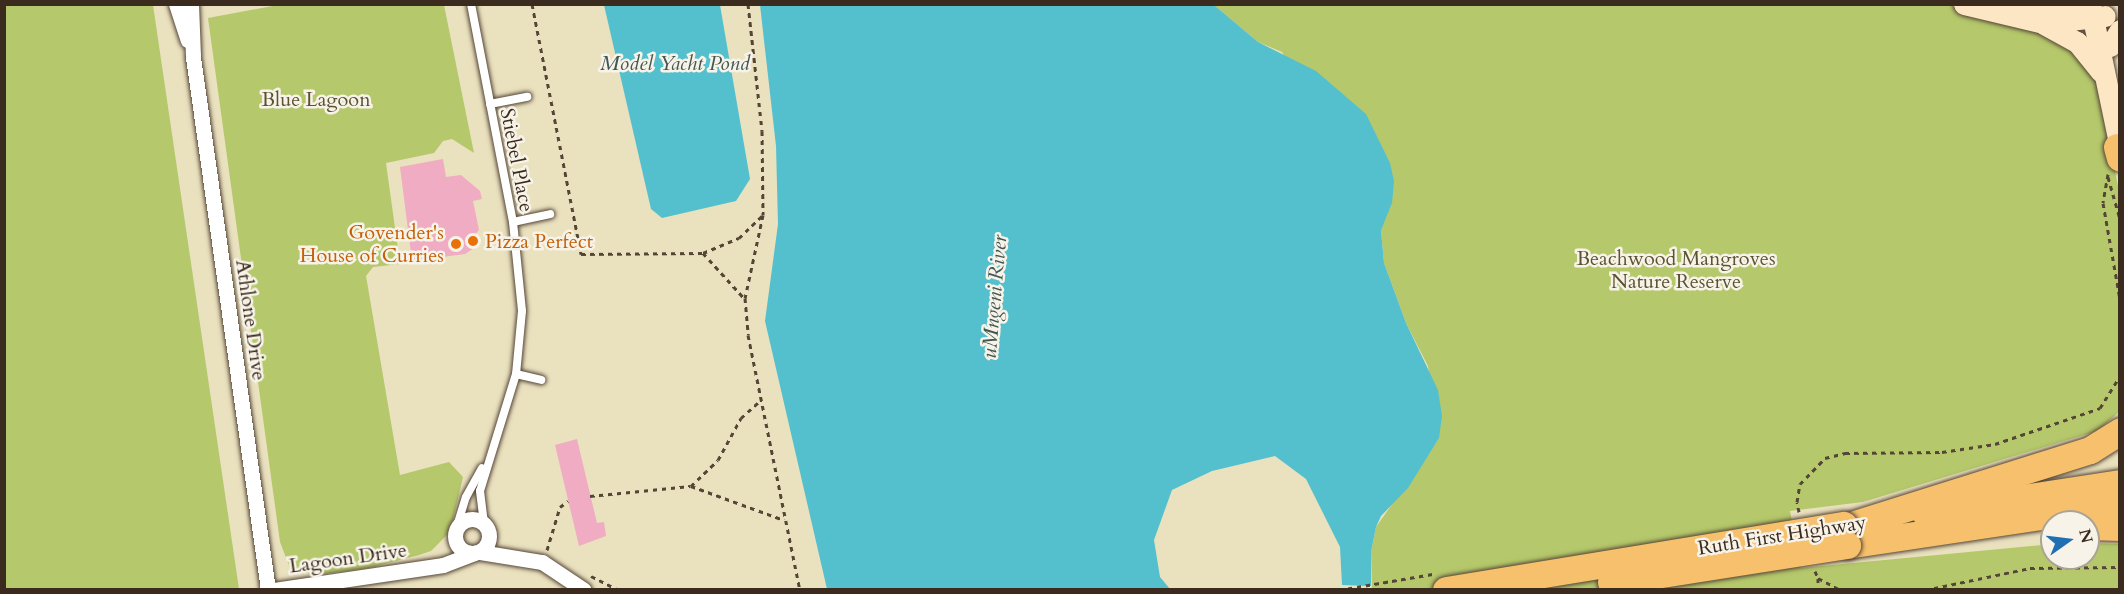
<!DOCTYPE html>
<style>
body{margin:0}
#map{position:relative;width:2124px;height:594px;overflow:hidden;background:#eae1bf;font-family:Cardo,serif}
div>[style]{position:absolute}
.green>*{inset:0;background:#b5c86b}
.water>*{inset:0;background:#54c0cd}
.building>*{inset:0;background:#efacc3}
.path>*{height:3px;margin-top:-1.5px;transform-origin:0;background:repeating-linear-gradient(90deg,#554536 0 4.5px,transparent 0 9px)}
.roads{filter:drop-shadow(0 0 2px #554536) drop-shadow(0 0 2px #554536)}
.lane>*{height:8px;margin:-4px;padding:0 4px;transform-origin:4px;border-radius:4px;background:#fff}
.street>*{height:15px;margin:-7.5px;padding:0 7.5px;transform-origin:7.5px;border-radius:7.5px;background:#fff}
.street>.ring{margin:-7.5px;padding:0;box-sizing:content-box;background:none;border:15px solid #fff;border-radius:50%}
.secondary>*{height:21px;margin:-10.5px;padding:0 10.5px;transform-origin:10.5px;border-radius:10.5px;background:#fce6c4}
.highway>*{height:27px;margin:-13.5px;padding:0 13.5px;transform-origin:13.5px;border-radius:13.5px;background:#f7c06c}
.path-bridge>*{height:3px;margin-top:-1.5px;transform-origin:0;background:repeating-linear-gradient(90deg,#554536 0 4.5px,transparent 0 9px)}
.bridges{filter:drop-shadow(0 0 2px #554536) drop-shadow(0 0 2px #554536)}
.highway-bridge>*{height:27px;margin:-13.5px;padding:0 13.5px;transform-origin:13.5px;border-radius:13.5px;background:#f7c06c}
.dots>*{width:16px;height:16px;translate:-50% -50%;box-sizing:border-box;border:3px solid #f7f3e8;border-radius:50%}
span{translate:-50% -50%;white-space:nowrap;text-align:center;line-height:1.15;-webkit-text-stroke:5px #f7f3e8;paint-order:stroke}
.park-label{font-size:20px;color:#5a5231}
.street-label{font-size:20px;color:#3b2a1e}
.food-label{font-size:20px;color:#c56008}
.right{translate:-100% -50%;text-align:right}
.left{translate:0 -50%;text-align:left}
.water-label{font-size:21px;color:#425753;font-style:italic}
.frame{position:absolute;inset:0;border:6px solid #3b2a1e;pointer-events:none}
.north{position:absolute;left:2040px;top:510px;width:60px;height:60px;box-sizing:border-box;background:#f7f3e8;border:2px solid #aca397;border-radius:50%;rotate:76deg;font-size:16px;font-weight:700;line-height:24px;text-align:center;color:#3b2a1e}
.north::after{content:'';display:block;margin:auto;width:21px;height:27px;background:#1f6fb2;clip-path:polygon(50% 0,100% 100%,50% 72%,0 100%)}
</style>
<div id="map">
<div class="green">
<i style="clip-path:polygon(4px 5px,153px 5px,239px 589px,5px 589px)"></i>
<i style="clip-path:polygon(278px 5px,444px 5px,474px 153px,452px 139px,443px 141px,434px 153px,386px 163px,400px 264px,373px 267px,366px 276px,400px 475px,449px 462px,463px 477px,450px 532px,431px 551px,419px 555px,369px 568px,314px 575px,290px 568px,280px 542px,208px 18px)"></i>
<i style="clip-path:polygon(1214px 5px,1950px 5px,1977px 17px,2026px 22px,2069px 44px,2096px 74px,2119px 191px,2119px 412px,2097px 431px,1863px 502px,1790px 511px,1801px 568px,2052px 544px,2052px 558px,2088px 558px,2088px 543px,2119px 544px,2119px 589px,1372px 589px,1371px 552px,1376px 527px,1439px 438px,1428px 366px,1406px 323px,1384px 263px,1381px 230px,1282px 52px,1258px 42px)"></i>
</div>
<div class="water">
<i style="clip-path:polygon(604px 5px,720px 5px,750px 179px,736px 201px,662px 218px,651px 209px)"></i>
<i style="clip-path:polygon(760px 5px,1214px 5px,1258px 42px,1316px 71px,1366px 114px,1390px 163px,1394px 181px,1392px 203px,1381px 230px,1384px 263px,1406px 323px,1438px 390px,1442px 416px,1439px 438px,1408px 488px,1381px 516px,1376px 527px,1371px 552px,1371px 586px,1342px 585px,1340px 547px,1306px 479px,1275px 456px,1212px 471px,1172px 490px,1154px 540px,1160px 577px,1170px 589px,827px 589px,765px 321px,778px 224px,776px 146px)"></i>
</div>
<div class="building">
<i style="clip-path:polygon(443px 159px,446px 177px,461px 175px,480px 191px,482px 199px,473px 201px,479px 230px,472px 238px,480px 244px,465px 254px,412px 261px,400px 167px)"></i>
<i style="clip-path:polygon(577px 439px,597px 523px,604px 522px,606px 536px,579px 546px,555px 445px)"></i>
</div>
<div class="path">
<i style="left:532px;top:4px;width:255px;rotate:78.9deg"></i>
<i style="left:581px;top:254px;width:122px;rotate:-0.5deg"></i>
<i style="left:703px;top:253px;width:39px;rotate:-23deg"></i>
<i style="left:739px;top:238px;width:32px;rotate:-44deg"></i>
<i style="left:748px;top:4px;width:128px;rotate:83.7deg"></i>
<i style="left:762px;top:131px;width:84px;rotate:89.3deg"></i>
<i style="left:763px;top:215px;width:85px;rotate:102.2deg"></i>
<i style="left:745px;top:298px;width:37px;rotate:85deg"></i>
<i style="left:748px;top:335px;width:260px;rotate:78.5deg"></i>
<i style="left:2108px;top:174px;width:29px;rotate:100deg"></i>
<i style="left:2103px;top:203px;width:97px;rotate:80deg"></i>
<i style="left:2108px;top:177px;width:44px;rotate:74.1deg"></i>
<i style="left:703px;top:253px;width:61px;rotate:47.7deg"></i>
<i style="left:691px;top:486px;width:99px;rotate:20.1deg"></i>
<i style="left:590px;top:496px;width:101px;rotate:-5.7deg"></i>
<i style="left:691px;top:486px;width:37px;rotate:-44deg"></i>
<i style="left:718px;top:460px;width:48px;rotate:-61.3deg"></i>
<i style="left:741px;top:418px;width:27px;rotate:-42deg"></i>
<i style="left:1799px;top:512px;width:10px;rotate:-101deg"></i>
<i style="left:1797px;top:502px;width:18px;rotate:-81deg"></i>
<i style="left:1800px;top:484px;width:36px;rotate:-46deg"></i>
<i style="left:1825px;top:458px;width:21px;rotate:-14deg"></i>
<i style="left:1845px;top:453px;width:97px;rotate:-0.6deg"></i>
<i style="left:1942px;top:452px;width:54px;rotate:-8.6deg"></i>
<i style="left:1995px;top:444px;width:111px;rotate:-18.9deg"></i>
<i style="left:2100px;top:408px;width:38px;rotate:-58deg"></i>
<i style="left:547px;top:550px;width:45px;rotate:-73.2deg"></i>
<i style="left:560px;top:507px;width:10px;rotate:-37deg"></i>
<i style="left:1815px;top:571px;width:8px;rotate:67deg"></i>
<i style="left:1818px;top:578px;width:26px;rotate:28deg"></i>
<i style="left:591px;top:576px;width:30px;rotate:27deg"></i>
<i style="left:1818px;top:578px;width:12px;rotate:90deg"></i>
<i style="left:1925px;top:590px;width:107px;rotate:-11.8deg"></i>
<i style="left:2030px;top:568px;width:90px;rotate:-0.6deg"></i>
</div>
<div class="roads">
<div class="lane">
<i style="left:471px;top:4px;width:222px;rotate:79.1deg"></i>
<i style="left:513px;top:222px;width:89px;rotate:84.2deg"></i>
<i style="left:522px;top:311px;width:63px;rotate:95.4deg"></i>
<i style="left:516px;top:374px;width:122px;rotate:107.1deg"></i>
<i style="left:480px;top:491px;width:33px;rotate:83deg"></i>
<i style="left:490px;top:104px;width:38px;rotate:-11deg"></i>
<i style="left:513px;top:222px;width:38px;rotate:-12deg"></i>
<i style="left:516px;top:374px;width:26px;rotate:13deg"></i>
<i style="left:457px;top:526px;width:30px;rotate:-73deg"></i>
<i style="left:466px;top:497px;width:33px;rotate:-61deg"></i>
</div>
<div class="street">
<i style="left:176px;top:4px;width:38px;rotate:72deg"></i>
<i style="left:191px;top:4px;width:53px;rotate:87.8deg"></i>
<i style="left:193px;top:57px;width:538px;rotate:81.99deg"></i>
<i class="ring" style="left:455px;top:519px;width:19px;height:19px"></i>
<i style="left:480px;top:552px;width:63px;rotate:9.2deg"></i>
<i style="left:542px;top:562px;width:50px;rotate:33.7deg"></i>
<i style="left:274px;top:590px;width:171px;rotate:-8.4deg"></i>
<i style="left:443px;top:565px;width:33px;rotate:-21deg"></i>
</div>
<div class="secondary">
<i style="left:1964px;top:4px;width:81px;rotate:13.5deg"></i>
<i style="left:2043px;top:23px;width:62px;rotate:-6.4deg"></i>
<i style="left:2090px;top:4px;width:146px;rotate:78.2deg"></i>
<i style="left:2016px;top:12px;width:58px;rotate:-8deg"></i>
<i style="left:2044px;top:24px;width:38px;rotate:29deg"></i>
<i style="left:2077px;top:42px;width:38px;rotate:51deg"></i>
<i style="left:2110px;top:46px;width:19px;rotate:-58deg"></i>
</div>
<div class="highway">
<i style="left:2117px;top:147px;width:11px;rotate:75deg"></i>
<i style="left:1925px;top:513px;width:197px;rotate:-8.7deg"></i>
<i style="left:1855px;top:524px;width:246px;rotate:-17.5deg"></i>
<i style="left:2090px;top:450px;width:36px;rotate:-32deg"></i>
<i style="left:2088px;top:526px;width:32px;rotate:2deg"></i>
<i style="left:1847px;top:545px;width:276px;rotate:-8.5deg"></i>
</div>
</div>
<div class="path-bridge">
<i style="left:1339px;top:590px;width:95px;rotate:-9.7deg"></i>
</div>
<div class="bridges">
<div class="highway-bridge">
<i style="left:1611px;top:582px;width:239px;rotate:-8.9deg"></i>
<i style="left:1446px;top:590px;width:403px;rotate:-9.3deg"></i>
</div>
</div>
<div class="dots">
<i style="left:473px;top:241px;background:#e8710a"></i>
<i style="left:456px;top:244px;background:#e8710a"></i>
</div>
<div class="park-label">
<span style="left:316px;top:99px">Blue Lagoon</span>
<span style="left:1676px;top:270px">Beachwood Mangroves<br>Nature Reserve</span>
</div>
<div class="street-label">
<span style="left:517px;top:160px;rotate:79deg">Stiebel Place</span>
<span style="left:251px;top:320px;rotate:82deg">Athlone Drive</span>
<span style="left:1782px;top:535px;rotate:-9deg">Ruth First Highway</span>
<span style="left:348px;top:558px;rotate:-8deg">Lagoon Drive</span>
</div>
<div class="food-label">
<span class="right" style="left:444px;top:244px">Govender's<br>House of Curries</span>
<span class="left" style="left:485px;top:241px">Pizza Perfect</span>
</div>
<div class="water-label">
<span style="left:675px;top:64px">Model Yacht Pond</span>
<span style="left:995px;top:297px;rotate:-85deg">uMngeni River</span>
</div>
<div class="frame"></div>
<div class="north">N</div>
</div>
